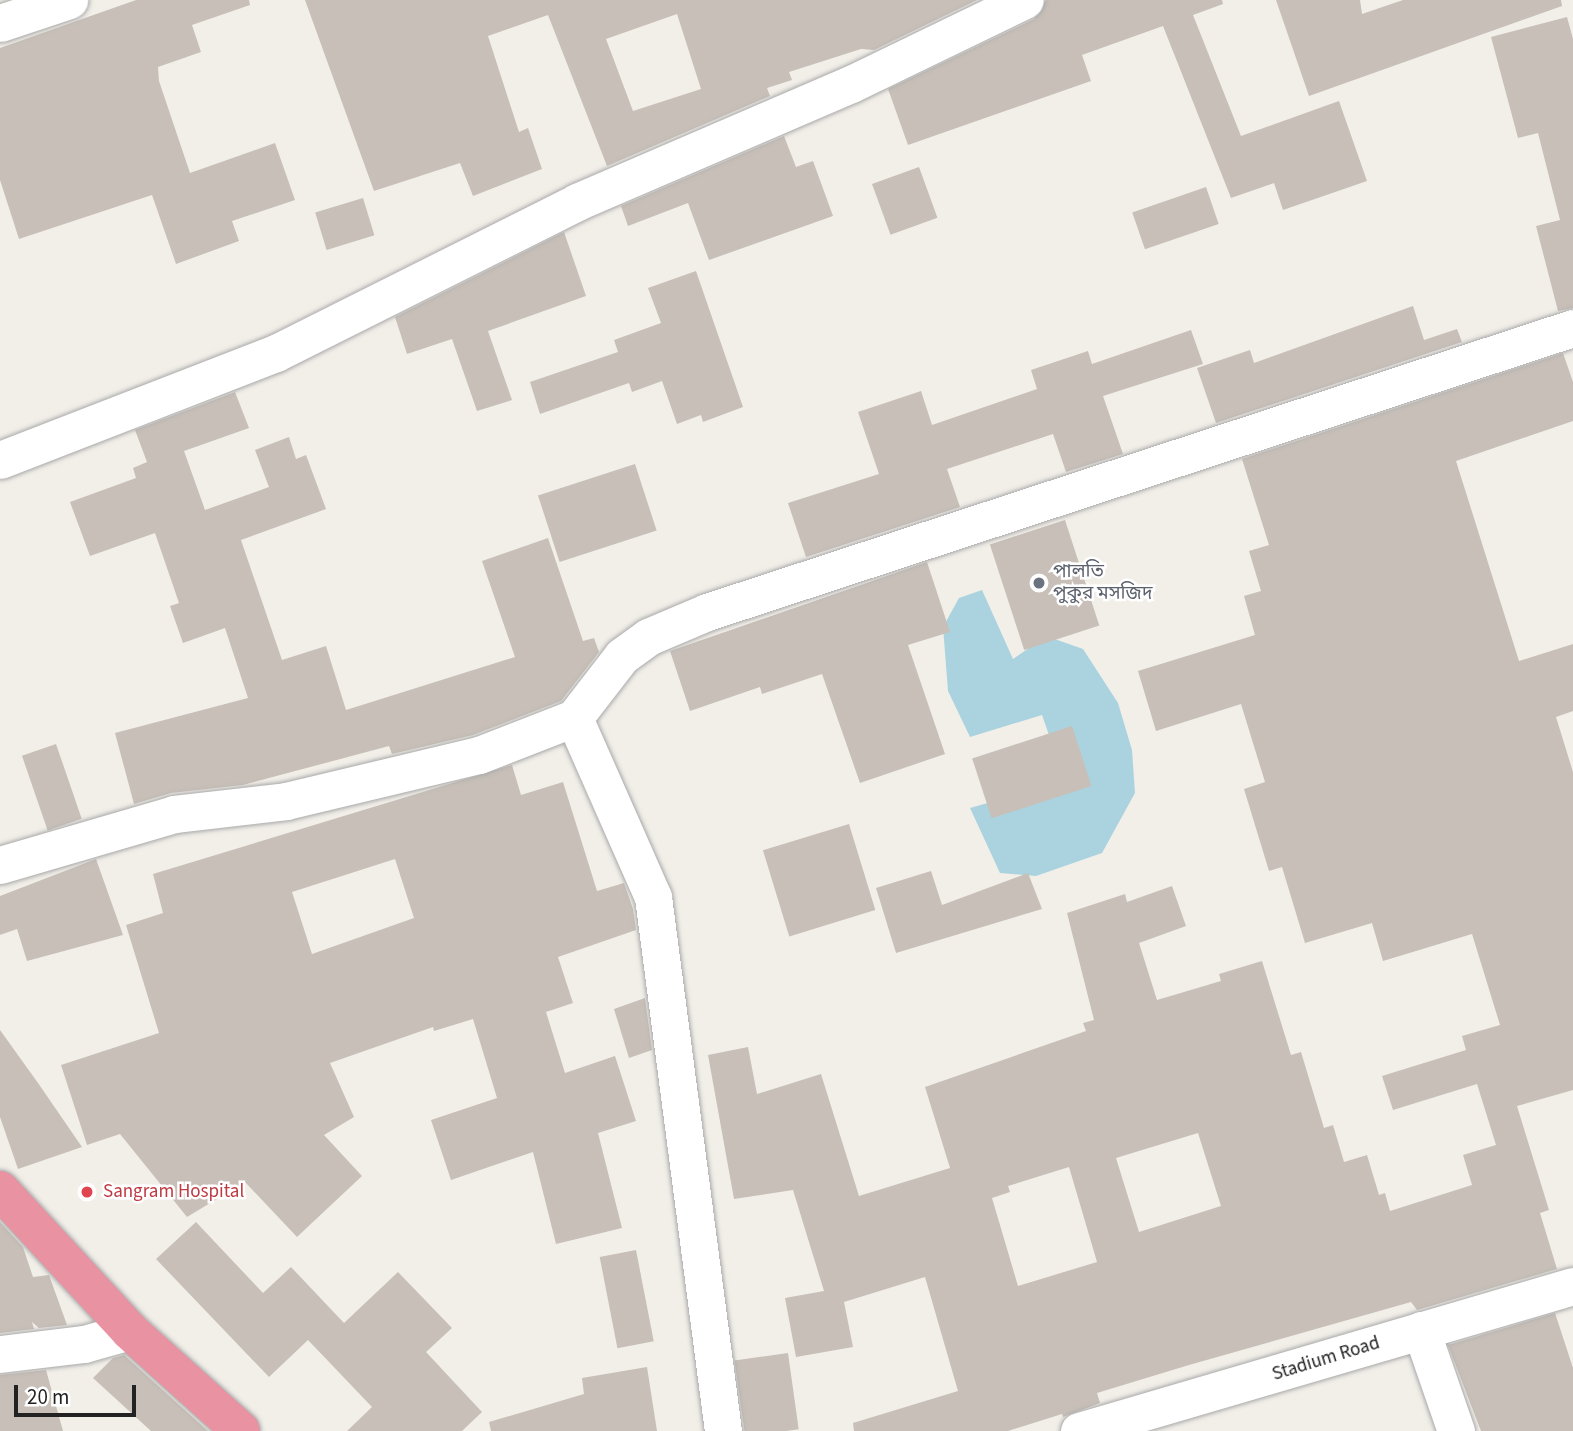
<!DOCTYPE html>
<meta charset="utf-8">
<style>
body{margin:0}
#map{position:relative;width:1573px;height:1431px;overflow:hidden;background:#f2efe9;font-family:"Source Sans 3","Noto Sans Bengali",sans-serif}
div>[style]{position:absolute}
.water>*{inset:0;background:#aad3df}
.building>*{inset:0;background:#c7bfb8;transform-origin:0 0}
.roads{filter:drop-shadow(0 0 2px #a9a9a9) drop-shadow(0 0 2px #a9a9a9)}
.street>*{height:37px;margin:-18.5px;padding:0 18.5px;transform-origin:18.5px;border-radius:18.5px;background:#fff}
.highway>*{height:38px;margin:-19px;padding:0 19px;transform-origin:19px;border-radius:19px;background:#e892a2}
.dots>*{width:19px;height:19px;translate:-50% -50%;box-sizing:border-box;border:4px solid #fff;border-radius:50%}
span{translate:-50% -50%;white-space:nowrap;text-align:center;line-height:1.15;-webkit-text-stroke:5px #fff;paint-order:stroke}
.worship-label{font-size:19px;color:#5b616d}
.left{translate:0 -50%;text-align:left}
.health-label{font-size:19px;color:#be3a42}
.street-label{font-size:19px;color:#222}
.scale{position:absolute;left:14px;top:1385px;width:122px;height:32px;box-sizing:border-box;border:4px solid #222;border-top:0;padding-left:9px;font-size:21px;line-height:24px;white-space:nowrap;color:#222;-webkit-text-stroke:5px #fff;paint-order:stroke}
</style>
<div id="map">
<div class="water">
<i style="clip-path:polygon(982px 590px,1013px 659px,1046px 636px,1083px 649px,1118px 703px,1132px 750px,1135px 793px,1102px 853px,1036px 876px,1000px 873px,970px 808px,1065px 781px,1042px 715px,970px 737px,948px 691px,943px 627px,959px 598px)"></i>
</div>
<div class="building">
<i style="clip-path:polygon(136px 0,249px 0,250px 5px,192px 25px,201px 52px,158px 67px,159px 81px,190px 173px,275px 143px,295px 200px,232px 221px,239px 241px,176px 264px,152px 195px,19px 239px,0 180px,0 48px)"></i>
<i style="clip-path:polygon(evenodd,305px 0,977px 0,874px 50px,861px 49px,789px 72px,792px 80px,767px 88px,770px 96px,607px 166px,548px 15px,488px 36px,519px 132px,528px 128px,542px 169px,473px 196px,460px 163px,374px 191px,305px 0,677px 14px,701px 89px,633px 111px,606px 39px,677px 14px)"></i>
<i style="clip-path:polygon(1046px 0,1222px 0,1223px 4px,1193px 15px,1241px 136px,1339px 101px,1367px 181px,1283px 210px,1274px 183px,1231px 198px,1163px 26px,1082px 55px,1091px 81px,908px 145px,888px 89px,1034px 19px)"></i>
<i style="clip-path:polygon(1276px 0,1360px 0,1362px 14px,1403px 0,1561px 0,1562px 6px,1309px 96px)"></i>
<i style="clip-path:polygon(1567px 17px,1573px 39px,1573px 308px,1558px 311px,1536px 226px,1560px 220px,1538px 133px,1518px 138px,1491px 37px)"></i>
<i style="clip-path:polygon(784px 136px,796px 167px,813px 161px,833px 216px,709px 260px,688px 203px,628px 226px,621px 206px)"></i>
<i style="left:919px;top:167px;width:54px;height:50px;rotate:70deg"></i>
<i style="left:1206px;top:187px;width:39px;height:78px;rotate:71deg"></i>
<i style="left:363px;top:198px;width:39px;height:50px;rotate:73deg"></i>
<i style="clip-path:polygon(564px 232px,586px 296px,488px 331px,512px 400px,477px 411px,452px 339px,407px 354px,395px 317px)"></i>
<i style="clip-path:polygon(696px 271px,743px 407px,703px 422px,701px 415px,677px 424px,662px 381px,632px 392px,629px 383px,540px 414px,530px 382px,618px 352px,614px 340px,661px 323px,648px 288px)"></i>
<i style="clip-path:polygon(1413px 306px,1424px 340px,1457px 329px,1462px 342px,1216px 423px,1197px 368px,1250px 350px,1254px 363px)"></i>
<i style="clip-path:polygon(1191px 330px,1203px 364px,1103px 396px,1123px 454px,1066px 472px,1053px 434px,947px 469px,960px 507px,806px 557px,788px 503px,879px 474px,858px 412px,921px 391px,932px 425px,1037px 389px,1031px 370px,1088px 351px,1092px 364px)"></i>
<i style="clip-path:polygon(evenodd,1563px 353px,1573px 382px,1573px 421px,1456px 461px,1519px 661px,1573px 644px,1573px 711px,1556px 717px,1573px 772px,1573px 1090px,1517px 1106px,1549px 1210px,1540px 1213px,1557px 1269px,1417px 1310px,1411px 1302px,1189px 1365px,1097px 1393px,1100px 1403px,1063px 1417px,1062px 1414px,1008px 1431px,854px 1431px,853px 1423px,958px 1391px,925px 1277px,844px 1302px,853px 1347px,796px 1357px,785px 1298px,824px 1291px,793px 1190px,734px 1199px,708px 1055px,748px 1047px,757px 1094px,821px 1074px,859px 1196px,950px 1168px,925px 1087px,1086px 1031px,1083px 1023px,1094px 1020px,1067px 913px,1125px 894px,1127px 902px,1172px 886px,1186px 926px,1139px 943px,1157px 1000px,1221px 981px,1219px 974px,1262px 961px,1291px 1055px,1301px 1052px,1324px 1128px,1333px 1125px,1344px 1162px,1367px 1155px,1379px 1195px,1385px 1193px,1390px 1211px,1472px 1185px,1463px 1155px,1496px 1145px,1477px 1084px,1393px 1110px,1382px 1076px,1466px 1050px,1462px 1036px,1500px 1025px,1472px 934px,1383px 961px,1372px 923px,1305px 943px,1282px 867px,1269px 871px,1244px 789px,1265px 782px,1241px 704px,1156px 731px,1138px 671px,1255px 635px,1244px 596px,1261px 591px,1249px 551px,1269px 545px,1242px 459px,1563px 353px,1198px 1133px,1221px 1206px,1139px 1232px,1116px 1158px,1198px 1133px,1563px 353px,1069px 1167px,1097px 1262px,1018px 1286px,992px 1198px,1010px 1192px,1008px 1186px,1069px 1167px)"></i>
<i style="clip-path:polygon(235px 392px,249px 428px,184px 451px,205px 510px,269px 487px,255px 450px,289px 437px,296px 459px,306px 455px,326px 509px,241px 540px,282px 660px,326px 646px,346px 710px,515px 657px,482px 561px,548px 538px,583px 641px,594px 638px,599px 652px,561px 701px,473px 735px,392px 754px,389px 746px,243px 785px,171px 793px,134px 804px,115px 733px,248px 698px,225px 628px,183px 643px,170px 606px,179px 603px,155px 533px,90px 556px,70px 502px,136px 478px,133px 468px,147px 462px,135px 430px)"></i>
<i style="left:635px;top:464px;width:70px;height:102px;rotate:72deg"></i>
<i style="left:1065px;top:520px;width:111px;height:79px;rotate:72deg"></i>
<i style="clip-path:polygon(927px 562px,950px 632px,908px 645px,945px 754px,860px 783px,822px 674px,762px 694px,760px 687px,690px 711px,670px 651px)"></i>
<i style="left:1072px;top:726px;width:63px;height:105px;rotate:72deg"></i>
<i style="left:56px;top:744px;width:79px;height:36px;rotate:71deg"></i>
<i style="clip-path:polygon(evenodd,512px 765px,521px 795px,563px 782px,597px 891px,624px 883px,633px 909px,636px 930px,558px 957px,573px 1003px,546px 1012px,565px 1073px,615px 1056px,636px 1121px,598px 1133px,622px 1228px,556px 1244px,533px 1152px,451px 1180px,431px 1120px,497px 1098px,473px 1019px,434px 1031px,433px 1027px,330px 1063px,354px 1117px,324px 1135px,362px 1176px,297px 1237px,245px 1182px,187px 1217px,120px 1134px,87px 1145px,61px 1065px,159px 1033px,126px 925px,163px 913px,153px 874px,512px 765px,395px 859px,414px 918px,312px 954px,292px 892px,395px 859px)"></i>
<i style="left:849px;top:824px;width:90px;height:90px;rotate:73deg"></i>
<i style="clip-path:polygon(96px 859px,123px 935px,27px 961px,17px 929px,0 935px,0 896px)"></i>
<i style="clip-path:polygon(931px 871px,942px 905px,1028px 873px,1042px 909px,896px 953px,876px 888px)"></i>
<i style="clip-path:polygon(645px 998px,652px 1050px,629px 1058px,614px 1009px)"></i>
<i style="clip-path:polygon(0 1030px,38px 1083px,82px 1147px,18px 1169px,0 1117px)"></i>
<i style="clip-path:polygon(0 1222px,23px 1247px,33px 1277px,49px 1275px,67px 1325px,39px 1328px,32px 1322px,34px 1329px,0 1333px)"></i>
<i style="clip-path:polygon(196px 1222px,263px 1293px,291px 1267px,344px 1323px,398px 1272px,452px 1328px,426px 1352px,482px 1412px,462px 1431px,347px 1431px,372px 1407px,308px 1340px,269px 1377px,156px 1259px)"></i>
<i style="left:636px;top:1250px;width:93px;height:37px;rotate:79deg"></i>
<i style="clip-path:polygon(1555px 1313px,1573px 1368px,1573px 1431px,1481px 1431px,1448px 1345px)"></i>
<i style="left:788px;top:1353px;width:77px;height:54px;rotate:82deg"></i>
<i style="clip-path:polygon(124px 1355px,208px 1431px,151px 1431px,93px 1378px,113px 1358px)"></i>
<i style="clip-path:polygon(647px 1367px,657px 1431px,491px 1431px,489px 1422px,584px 1394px,582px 1378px)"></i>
<i style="clip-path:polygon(46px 1370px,63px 1431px,0 1431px,0 1375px)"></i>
</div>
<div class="roads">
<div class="street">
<i style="left:0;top:23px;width:73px;rotate:-18.4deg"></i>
<i style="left:0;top:460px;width:296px;rotate:-21.2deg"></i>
<i style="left:276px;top:353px;width:337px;rotate:-26.6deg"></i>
<i style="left:577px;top:202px;width:298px;rotate:-23.3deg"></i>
<i style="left:851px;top:84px;width:193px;rotate:-25.8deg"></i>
<i style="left:574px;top:718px;width:196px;rotate:66.2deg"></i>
<i style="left:653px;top:897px;width:539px;rotate:82.53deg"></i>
<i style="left:0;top:865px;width:181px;rotate:-16.3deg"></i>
<i style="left:174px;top:814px;width:113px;rotate:-6.6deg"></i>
<i style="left:286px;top:801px;width:198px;rotate:-13.4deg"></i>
<i style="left:479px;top:755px;width:102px;rotate:-21.3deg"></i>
<i style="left:574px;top:718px;width:78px;rotate:-52.3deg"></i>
<i style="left:622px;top:656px;width:32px;rotate:-36deg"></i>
<i style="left:648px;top:637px;width:64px;rotate:-23deg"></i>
<i style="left:707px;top:612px;width:911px;rotate:-18.16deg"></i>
<i style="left:1421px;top:1330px;width:107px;rotate:70.9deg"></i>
<i style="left:0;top:1354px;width:85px;rotate:-6.8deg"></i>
<i style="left:84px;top:1344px;width:48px;rotate:-15.8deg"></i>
<i style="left:1079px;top:1431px;width:515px;rotate:-16.36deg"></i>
</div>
<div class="highway">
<i style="left:0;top:1190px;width:192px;rotate:47.3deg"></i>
<i style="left:130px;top:1331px;width:149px;rotate:42deg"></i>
</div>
</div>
<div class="dots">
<i style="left:1039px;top:583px;background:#6b7280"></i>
<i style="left:87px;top:1192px;background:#e0444e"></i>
</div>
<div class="worship-label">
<span class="left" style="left:1053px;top:583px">পালতি<br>পুকুর মসজিদ</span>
</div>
<div class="health-label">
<span class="left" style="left:103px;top:1192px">Sangram Hospital</span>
</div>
<div class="street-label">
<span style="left:1326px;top:1359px;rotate:-17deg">Stadium Road</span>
</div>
<div class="scale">20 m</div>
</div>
